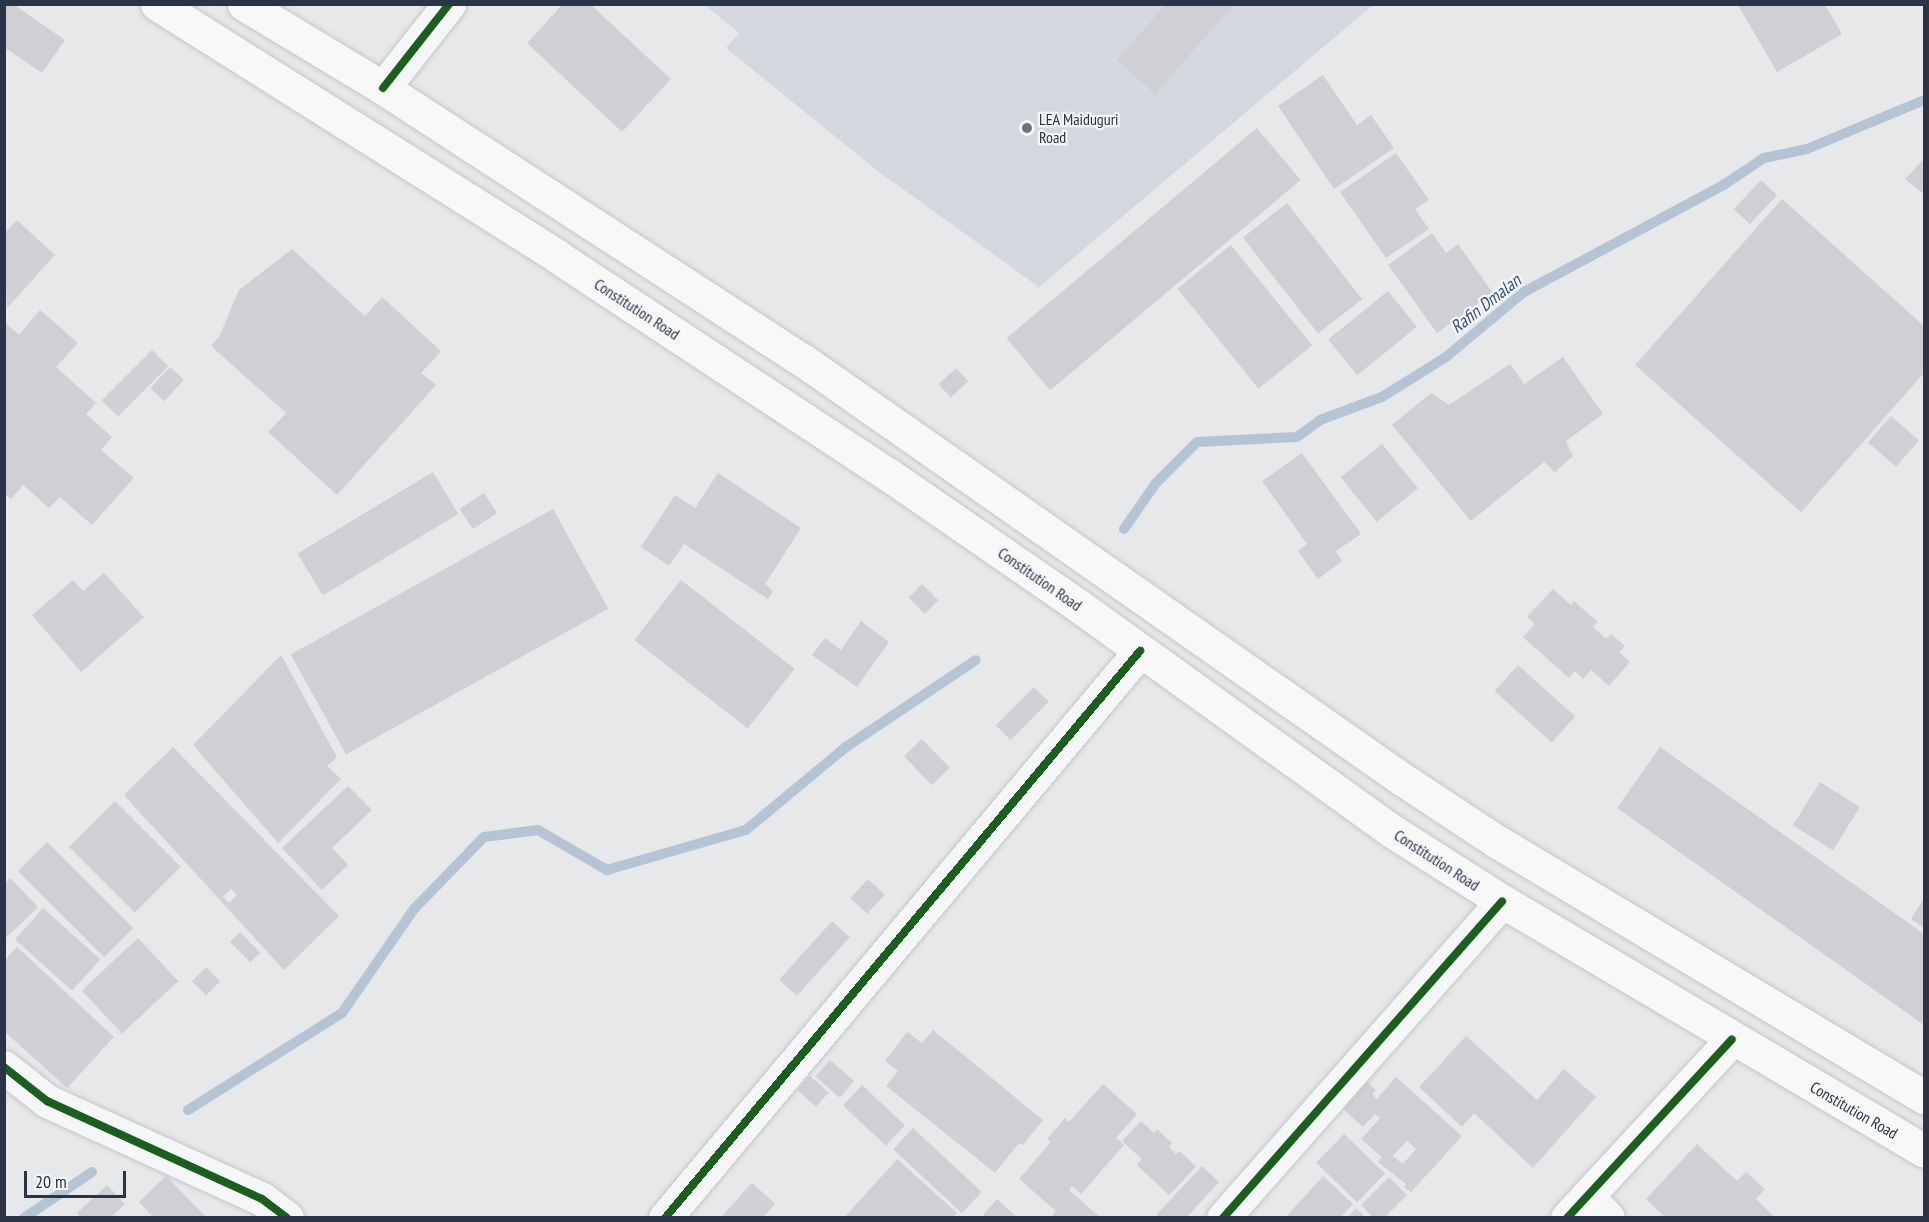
<!DOCTYPE html>
<style>
body{margin:0}
#map{position:relative;width:1929px;height:1222px;overflow:hidden;background:#e6e8ea;font-family:"PT Sans Narrow",sans-serif}
div>[style]{position:absolute}
.built>*{inset:0;background:#d4d7dd}
.stream>*{height:10px;margin:-5px;padding:0 5px;transform-origin:5px;border-radius:5px;background:#b4c4d5}
.building>*{inset:0;background:#ced0d3;transform-origin:0 0}
.roads{filter:drop-shadow(0 0 2px #c4c6c8) drop-shadow(0 0 2px #c4c6c8)}
.street>*{height:33px;margin:-16.5px;padding:0 16.5px;transform-origin:16.5px;border-radius:16.5px;background:#f5f6f7}
.secondary>*{height:33px;margin:-16.5px;padding:0 16.5px;transform-origin:16.5px;border-radius:16.5px;background:#f8f8f8}
.primary>*{height:33px;margin:-16.5px;padding:0 16.5px;transform-origin:16.5px;border-radius:16.5px;background:#f8f8f8}
.cycleway>*{height:8px;margin:-4px;padding:0 4px;transform-origin:4px;border-radius:4px;background:#1b5e20}
.dots>*{width:16px;height:16px;translate:-50% -50%;box-sizing:border-box;border:3px solid #f4f6f9;border-radius:50%}
span{translate:-50% -50%;white-space:nowrap;text-align:center;line-height:1.15;-webkit-text-stroke:4.5px #f4f6f9;paint-order:stroke}
.poi-label{font-size:16px;color:#2b3445}
.left{translate:0 -50%;text-align:left}
.street-label{font-size:16px;color:#2b3445}
.water-label{font-size:18px;color:#34527a;font-style:italic}
.frame{position:absolute;inset:0;border:6px solid #2b3445;pointer-events:none}
.scale{position:absolute;left:24px;top:1171px;width:102px;height:27px;box-sizing:border-box;border:3px solid #2b3445;border-top:0;padding-left:8px;font-size:18px;line-height:21px;white-space:nowrap;color:#2b3445;-webkit-text-stroke:4px #f4f6f9;paint-order:stroke}
</style>
<div id="map">
<div class="built">
<i style="clip-path:polygon(705px 5px,1373px 5px,1039px 287px,879px 172px,726px 48px,739px 33px)"></i>
</div>
<div class="stream">
<i style="left:1124px;top:529px;width:56px;rotate:-55.2deg"></i>
<i style="left:1156px;top:483px;width:58px;rotate:-45deg"></i>
<i style="left:1197px;top:442px;width:100px;rotate:-2.9deg"></i>
<i style="left:1297px;top:437px;width:29px;rotate:-36deg"></i>
<i style="left:1320px;top:420px;width:66px;rotate:-20.4deg"></i>
<i style="left:1382px;top:397px;width:75px;rotate:-32deg"></i>
<i style="left:1446px;top:357px;width:102px;rotate:-39.8deg"></i>
<i style="left:1524px;top:292px;width:228px;rotate:-28.2deg"></i>
<i style="left:1725px;top:184px;width:47px;rotate:-33.7deg"></i>
<i style="left:1764px;top:158px;width:44px;rotate:-11.8deg"></i>
<i style="left:1807px;top:149px;width:127px;rotate:-22.7deg"></i>
<i style="left:188px;top:1110px;width:182px;rotate:-32.2deg"></i>
<i style="left:342px;top:1013px;width:126px;rotate:-55.3deg"></i>
<i style="left:414px;top:909px;width:100px;rotate:-45.8deg"></i>
<i style="left:484px;top:837px;width:54px;rotate:-7.4deg"></i>
<i style="left:538px;top:830px;width:80px;rotate:30.1deg"></i>
<i style="left:607px;top:870px;width:145px;rotate:-16.1deg"></i>
<i style="left:746px;top:830px;width:130px;rotate:-39.7deg"></i>
<i style="left:846px;top:747px;width:156px;rotate:-33.8deg"></i>
<i style="left:24px;top:1218px;width:82px;rotate:-34.1deg"></i>
</div>
<div class="building">
<i style="clip-path:polygon(4px 4px,13px 4px,65px 40px,42px 73px,4px 47px)"></i>
<i style="clip-path:polygon(563px 4px,590px 4px,671px 79px,622px 132px,527px 43px)"></i>
<i style="clip-path:polygon(1166px 4px,1234px 4px,1155px 94px,1117px 60px)"></i>
<i style="clip-path:polygon(1738px 5px,1825px 5px,1842px 34px,1777px 72px)"></i>
<i style="clip-path:polygon(1323px 75px,1357px 125px,1371px 115px,1394px 148px,1334px 189px,1278px 106px)"></i>
<i style="left:1257px;top:128px;width:68px;height:327px;rotate:50deg"></i>
<i style="clip-path:polygon(1396px 153px,1429px 200px,1415px 209px,1429px 229px,1386px 258px,1340px 192px)"></i>
<i style="clip-path:polygon(1924px 159px,1924px 194px,1905px 179px)"></i>
<i style="left:1761px;top:180px;width:22px;height:40px;rotate:43deg"></i>
<i style="clip-path:polygon(1782px 199px,1924px 326px,1924px 373px,1801px 512px,1635px 365px)"></i>
<i style="left:1287px;top:203px;width:122px;height:56px;rotate:52deg"></i>
<i style="clip-path:polygon(17px 220px,55px 255px,7px 308px,4px 234px)"></i>
<i style="clip-path:polygon(1432px 233px,1446px 253px,1458px 244px,1493px 293px,1437px 333px,1388px 265px)"></i>
<i style="left:1231px;top:245px;width:129px;height:69px;rotate:51deg"></i>
<i style="clip-path:polygon(292px 249px,365px 316px,382px 297px,441px 351px,421px 373px,436px 385px,337px 495px,268px 432px,286px 413px,211px 346px,219px 337px,239px 290px)"></i>
<i style="left:1388px;top:291px;width:46px;height:77px;rotate:51deg"></i>
<i style="clip-path:polygon(40px 310px,78px 343px,56px 367px,96px 403px,86px 414px,112px 437px,101px 450px,134px 478px,92px 525px,60px 497px,49px 508px,23px 485px,11px 499px,4px 493px,4px 322px,19px 335px)"></i>
<i style="left:152px;top:350px;width:23px;height:71px;rotate:45deg"></i>
<i style="clip-path:polygon(1563px 357px,1603px 414px,1566px 441px,1573px 456px,1555px 472px,1544px 462px,1471px 521px,1392px 425px,1431px 393px,1449px 405px,1510px 364px,1524px 384px)"></i>
<i style="left:170px;top:367px;width:19px;height:29px;rotate:43deg"></i>
<i style="left:956px;top:368px;width:18px;height:24px;rotate:47deg"></i>
<i style="left:1891px;top:416px;width:37px;height:35px;rotate:41deg"></i>
<i style="left:1382px;top:444px;width:57px;height:53px;rotate:51deg"></i>
<i style="clip-path:polygon(1302px 453px,1361px 534px,1336px 551px,1342px 561px,1318px 579px,1298px 551px,1307px 544px,1262px 481px)"></i>
<i style="left:433px;top:472px;width:49px;height:158px;rotate:59deg"></i>
<i style="clip-path:polygon(718px 473px,801px 528px,765px 584px,773px 591px,768px 599px,684px 544px,669px 566px,641px 547px,675px 495px,695px 508px)"></i>
<i style="left:484px;top:493px;width:24px;height:29px;rotate:57deg"></i>
<i style="left:553px;top:509px;width:114px;height:300px;rotate:61deg"></i>
<i style="clip-path:polygon(104px 573px,144px 617px,81px 672px,32px 615px,73px 580px,83px 591px)"></i>
<i style="left:681px;top:580px;width:144px;height:76px;rotate:38deg"></i>
<i style="left:922px;top:584px;width:23px;height:19px;rotate:45deg"></i>
<i style="clip-path:polygon(1553px 589px,1571px 605px,1574px 601px,1598px 622px,1593px 627px,1606px 639px,1611px 634px,1625px 646px,1619px 652px,1630px 662px,1609px 686px,1591px 670px,1583px 679px,1575px 671px,1569px 678px,1523px 637px,1535px 624px,1527px 617px)"></i>
<i style="clip-path:polygon(861px 621px,889px 642px,857px 687px,812px 655px,825px 638px,841px 650px)"></i>
<i style="clip-path:polygon(281px 655px,337px 757px,327px 766px,341px 779px,278px 843px,193px 745px)"></i>
<i style="left:1518px;top:665px;width:77px;height:35px;rotate:42deg"></i>
<i style="left:1034px;top:687px;width:21px;height:54px;rotate:45deg"></i>
<i style="left:922px;top:739px;width:40px;height:25px;rotate:46deg"></i>
<i style="clip-path:polygon(evenodd,173px 747px,339px 916px,284px 970px,124px 795px,173px 747px,231px 889px,237px 895px,229px 903px,223px 897px,231px 889px)"></i>
<i style="clip-path:polygon(1660px 747px,1924px 934px,1924px 1025px,1617px 808px)"></i>
<i style="left:1820px;top:782px;width:47px;height:51px;rotate:32deg"></i>
<i style="clip-path:polygon(348px 786px,372px 810px,332px 848px,348px 865px,322px 890px,282px 848px)"></i>
<i style="left:115px;top:801px;width:93px;height:65px;rotate:45deg"></i>
<i style="left:47px;top:842px;width:122px;height:41px;rotate:45deg"></i>
<i style="clip-path:polygon(10px 878px,38px 907px,7px 937px,4px 934px,4px 884px)"></i>
<i style="left:868px;top:879px;width:23px;height:26px;rotate:43deg"></i>
<i style="clip-path:polygon(1924px 898px,1924px 928px,1911px 919px)"></i>
<i style="left:43px;top:908px;width:77px;height:42px;rotate:42deg"></i>
<i style="left:832px;top:921px;width:24px;height:79px;rotate:42deg"></i>
<i style="left:240px;top:932px;width:29px;height:14px;rotate:46deg"></i>
<i style="left:138px;top:938px;width:59px;height:77px;rotate:47deg"></i>
<i style="clip-path:polygon(17px 947px,114px 1037px,67px 1088px,4px 1031px,4px 961px)"></i>
<i style="left:206px;top:967px;width:20px;height:20px;rotate:45deg"></i>
<i style="clip-path:polygon(933px 1030px,1043px 1120px,1023px 1145px,1019px 1143px,995px 1173px,886px 1086px,898px 1071px,885px 1061px,907px 1032px,922px 1043px)"></i>
<i style="clip-path:polygon(1466px 1036px,1537px 1100px,1564px 1069px,1596px 1097px,1533px 1168px,1474px 1113px,1462px 1127px,1419px 1087px)"></i>
<i style="left:830px;top:1060px;width:32px;height:22px;rotate:41deg"></i>
<i style="left:810px;top:1076px;width:25px;height:19px;rotate:42deg"></i>
<i style="clip-path:polygon(evenodd,1396px 1077px,1462px 1136px,1411px 1192px,1404px 1187px,1406px 1184px,1378px 1162px,1382px 1157px,1361px 1139px,1380px 1118px,1375px 1114px,1363px 1127px,1341px 1107px,1365px 1080px,1376px 1090px,1372px 1094px,1377px 1099px,1396px 1077px,1407px 1141px,1416px 1149px,1403px 1164px,1393px 1156px,1407px 1141px)"></i>
<i style="clip-path:polygon(1103px 1084px,1137px 1114px,1116px 1138px,1124px 1145px,1081px 1194px,1072px 1186px,1069px 1190px,1101px 1218px,1050px 1218px,1056px 1211px,1019px 1179px,1051px 1142px,1047px 1139px,1065px 1118px,1069px 1122px)"></i>
<i style="left:862px;top:1085px;width:59px;height:28px;rotate:43deg"></i>
<i style="clip-path:polygon(1141px 1121px,1154px 1133px,1157px 1129px,1172px 1143px,1169px 1147px,1176px 1154px,1180px 1151px,1196px 1167px,1169px 1195px,1137px 1165px,1142px 1159px,1122px 1141px)"></i>
<i style="left:913px;top:1128px;width:94px;height:29px;rotate:43deg"></i>
<i style="left:1344px;top:1134px;width:57px;height:40px;rotate:44deg"></i>
<i style="clip-path:polygon(1697px 1144px,1737px 1181px,1746px 1172px,1765px 1189px,1756px 1199px,1776px 1218px,1666px 1218px,1646px 1199px)"></i>
<i style="clip-path:polygon(897px 1159px,957px 1213px,953px 1218px,844px 1218px)"></i>
<i style="clip-path:polygon(1202px 1166px,1219px 1182px,1186px 1218px,1160px 1218px,1157px 1214px)"></i>
<i style="clip-path:polygon(166px 1176px,205px 1216px,203px 1218px,154px 1218px,139px 1202px)"></i>
<i style="clip-path:polygon(1323px 1176px,1353px 1204px,1340px 1218px,1285px 1218px)"></i>
<i style="clip-path:polygon(1389px 1177px,1407px 1195px,1384px 1218px,1373px 1218px,1361px 1205px)"></i>
<i style="clip-path:polygon(752px 1183px,775px 1204px,764px 1216px,766px 1218px,720px 1218px)"></i>
<i style="clip-path:polygon(107px 1185px,125px 1204px,112px 1216px,114px 1218px,81px 1218px,77px 1213px)"></i>
<i style="clip-path:polygon(997px 1199px,1018px 1218px,986px 1218px,983px 1215px)"></i>
<i style="clip-path:polygon(1356px 1208px,1366px 1218px,1347px 1218px)"></i>
</div>
<div class="roads">
<div class="street">
<i style="left:383px;top:88px;width:107px;rotate:-51.8deg"></i>
<i style="left:4px;top:1067px;width:55px;rotate:38.3deg"></i>
<i style="left:47px;top:1101px;width:236px;rotate:24.5deg"></i>
<i style="left:262px;top:1199px;width:31px;rotate:37deg"></i>
<i style="left:1587px;top:1196px;width:30px;rotate:46deg"></i>
<i style="left:665px;top:1218px;width:740px;rotate:-50.05deg"></i>
<i style="left:1223px;top:1218px;width:422px;rotate:-48.6deg"></i>
</div>
<div class="secondary">
<i style="left:1567px;top:1218px;width:243px;rotate:-47.3deg"></i>
</div>
<div class="primary">
<i style="left:157px;top:4px;width:474px;rotate:32.2deg"></i>
<i style="left:558px;top:257px;width:396px;rotate:33.4deg"></i>
<i style="left:889px;top:475px;width:227px;rotate:34.6deg"></i>
<i style="left:1076px;top:604px;width:389px;rotate:35.7deg"></i>
<i style="left:1392px;top:831px;width:130px;rotate:32.5deg"></i>
<i style="left:1502px;top:901px;width:490px;rotate:30.6deg"></i>
<i style="left:244px;top:4px;width:162px;rotate:31.1deg"></i>
<i style="left:383px;top:88px;width:498px;rotate:33deg"></i>
<i style="left:801px;top:359px;width:733px;rotate:34.95deg"></i>
<i style="left:1402px;top:779px;width:113px;rotate:33.4deg"></i>
<i style="left:1496px;top:841px;width:499px;rotate:30.9deg"></i>
</div>
</div>
<div class="cycleway">
<i style="left:383px;top:88px;width:107px;rotate:-51.8deg"></i>
<i style="left:4px;top:1067px;width:55px;rotate:38.3deg"></i>
<i style="left:47px;top:1101px;width:236px;rotate:24.5deg"></i>
<i style="left:262px;top:1199px;width:31px;rotate:37deg"></i>
<i style="left:665px;top:1218px;width:740px;rotate:-50.05deg"></i>
<i style="left:1223px;top:1218px;width:422px;rotate:-48.6deg"></i>
<i style="left:1567px;top:1218px;width:243px;rotate:-47.3deg"></i>
</div>
<div class="dots">
<i style="left:1027px;top:128px;background:#6c737f"></i>
</div>
<div class="poi-label">
<span class="left" style="left:1039px;top:128px">LEA Maiduguri<br>Road</span>
</div>
<div class="street-label">
<span style="left:637px;top:309px;rotate:33deg">Constitution Road</span>
<span style="left:1040px;top:579px;rotate:35deg">Constitution Road</span>
<span style="left:1437px;top:860px;rotate:33deg">Constitution Road</span>
<span style="left:1854px;top:1110px;rotate:30deg">Constitution Road</span>
</div>
<div class="water-label">
<span style="left:1486px;top:304px;rotate:-38deg">Rafin Dmalan</span>
</div>
<div class="frame"></div>
<div class="scale">20 m</div>
</div>
